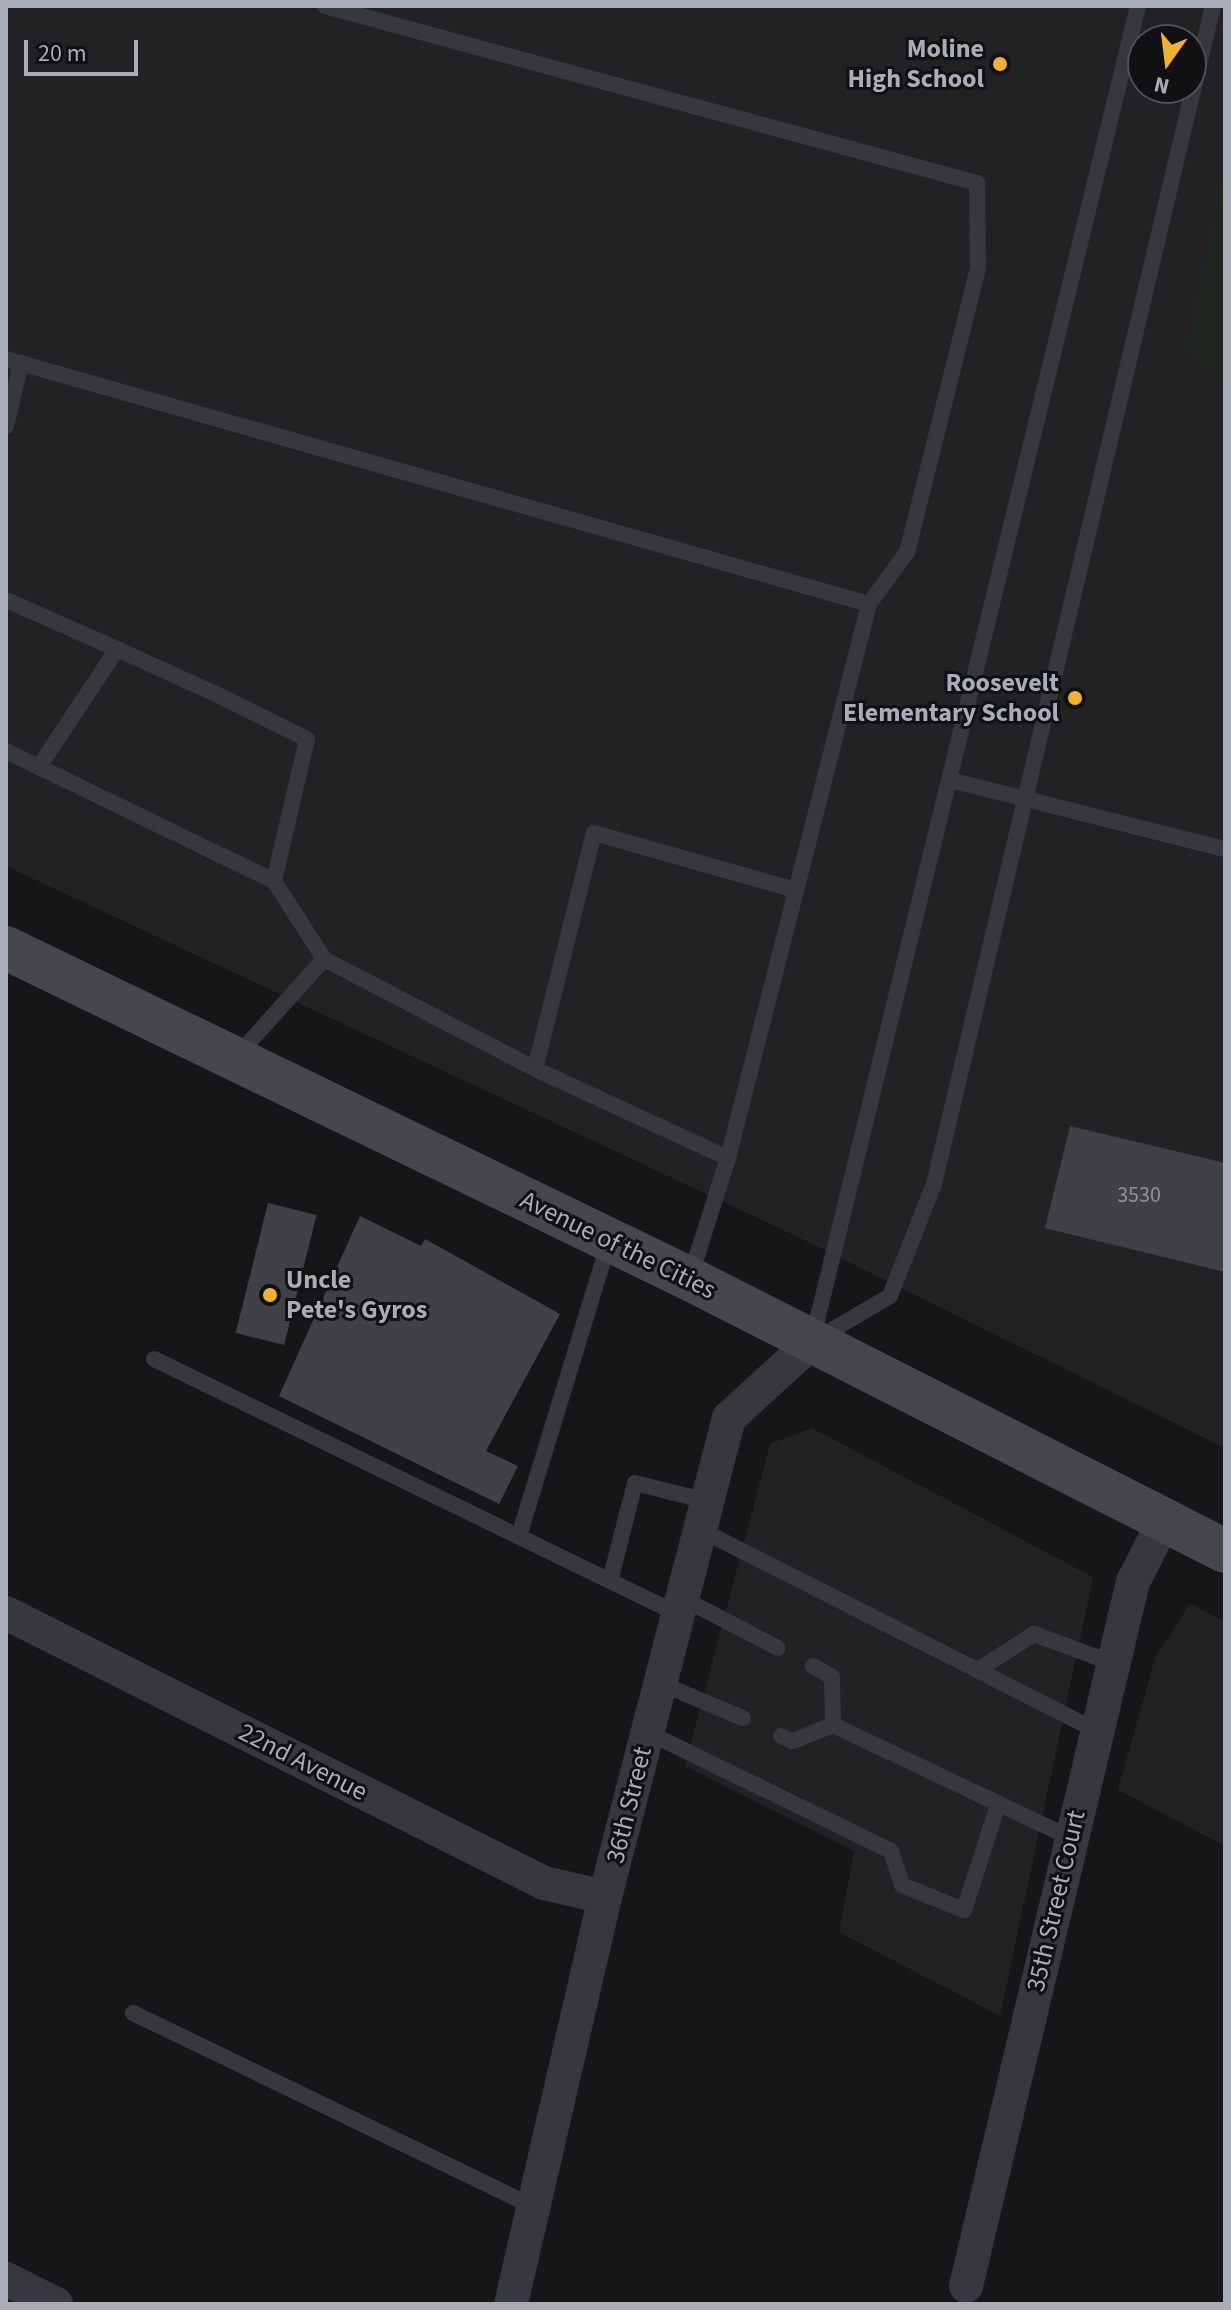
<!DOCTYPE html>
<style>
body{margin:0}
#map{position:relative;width:1231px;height:2310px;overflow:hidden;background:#161618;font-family:"Source Sans 3",sans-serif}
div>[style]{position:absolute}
.built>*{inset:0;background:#222225}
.green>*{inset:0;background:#1e261f}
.building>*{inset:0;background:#404145;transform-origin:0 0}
.service>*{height:16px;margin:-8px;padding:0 8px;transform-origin:8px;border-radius:8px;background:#37383d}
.minor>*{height:34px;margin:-17px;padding:0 17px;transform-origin:17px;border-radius:17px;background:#37383d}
.secondary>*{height:44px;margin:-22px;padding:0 22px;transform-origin:22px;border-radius:22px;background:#45474d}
.dots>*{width:22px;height:22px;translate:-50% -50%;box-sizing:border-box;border:4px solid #111113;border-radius:50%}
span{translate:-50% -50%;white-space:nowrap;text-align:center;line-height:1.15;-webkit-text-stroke:6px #111113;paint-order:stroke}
.number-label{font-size:22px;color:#8e929b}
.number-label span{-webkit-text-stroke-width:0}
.poi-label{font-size:26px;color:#a8adb8;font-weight:700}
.right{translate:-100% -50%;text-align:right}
.left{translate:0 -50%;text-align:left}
.street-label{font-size:26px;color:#a8adb8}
.frame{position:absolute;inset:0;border:8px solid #a8adb8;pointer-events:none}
.north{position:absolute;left:1127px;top:24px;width:80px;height:80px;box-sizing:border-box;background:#111113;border:2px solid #4d4f55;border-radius:50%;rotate:194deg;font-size:22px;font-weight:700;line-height:32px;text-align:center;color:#a8adb8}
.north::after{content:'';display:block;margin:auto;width:28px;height:36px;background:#f2b134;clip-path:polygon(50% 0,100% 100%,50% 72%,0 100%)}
.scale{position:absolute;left:24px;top:40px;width:114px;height:36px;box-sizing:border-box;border:4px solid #a8adb8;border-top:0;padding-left:10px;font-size:24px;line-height:28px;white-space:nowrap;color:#a8adb8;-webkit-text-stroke:6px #111113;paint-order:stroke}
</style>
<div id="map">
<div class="built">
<i style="clip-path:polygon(evenodd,6px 6px,1225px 6px,1225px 1448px,796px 1236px,6px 866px,6px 6px,1143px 40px,1191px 40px,1191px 88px,1143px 88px,1143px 40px)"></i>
<i style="clip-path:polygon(812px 1428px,1093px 1577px,1000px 2016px,839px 1932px,854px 1851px,685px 1766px,770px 1444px)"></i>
<i style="clip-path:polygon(1190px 1603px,1225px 1622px,1225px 1846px,1118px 1790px,1155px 1658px)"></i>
</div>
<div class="green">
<i style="clip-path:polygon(1225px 169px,1225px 378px,1186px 353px)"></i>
</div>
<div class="building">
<i style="clip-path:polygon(1070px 1126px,1225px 1163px,1225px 1272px,1045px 1228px)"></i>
<i style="left:268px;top:1203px;width:50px;height:134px;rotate:14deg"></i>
<i style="clip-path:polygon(360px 1216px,421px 1246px,425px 1239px,560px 1314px,486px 1451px,518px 1466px,499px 1504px,279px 1396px)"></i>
</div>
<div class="service">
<i style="left:325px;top:6px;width:676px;rotate:15.19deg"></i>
<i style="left:977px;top:183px;width:85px;rotate:89.3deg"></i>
<i style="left:978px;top:268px;width:293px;rotate:104deg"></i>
<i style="left:907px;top:552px;width:64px;rotate:126.2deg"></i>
<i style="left:6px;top:359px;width:897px;rotate:15.85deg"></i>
<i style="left:869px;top:604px;width:572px;rotate:104.28deg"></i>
<i style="left:6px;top:426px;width:65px;rotate:-76.6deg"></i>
<i style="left:6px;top:600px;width:121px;rotate:23.8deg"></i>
<i style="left:6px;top:751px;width:298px;rotate:25.9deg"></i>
<i style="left:274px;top:881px;width:93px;rotate:57.3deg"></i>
<i style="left:39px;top:767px;width:141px;rotate:-56.5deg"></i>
<i style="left:117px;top:649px;width:111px;rotate:24.5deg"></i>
<i style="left:218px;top:695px;width:99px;rotate:26.3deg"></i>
<i style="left:307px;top:739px;width:146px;rotate:103.1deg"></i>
<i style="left:950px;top:780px;width:284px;rotate:14.1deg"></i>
<i style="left:235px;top:1058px;width:133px;rotate:-48deg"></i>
<i style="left:324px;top:959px;width:238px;rotate:27.5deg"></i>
<i style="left:535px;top:1069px;width:213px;rotate:24.8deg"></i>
<i style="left:728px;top:1158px;width:126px;rotate:107.6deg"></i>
<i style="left:535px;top:1069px;width:243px;rotate:-76deg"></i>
<i style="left:594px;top:833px;width:210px;rotate:15.8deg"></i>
<i style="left:813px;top:1337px;width:1370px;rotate:-76.28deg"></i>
<i style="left:817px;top:1339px;width:85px;rotate:-30.5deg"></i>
<i style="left:890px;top:1296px;width:120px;rotate:-68.6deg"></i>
<i style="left:934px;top:1184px;width:1211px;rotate:-76.68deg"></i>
<i style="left:154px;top:1359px;width:581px;rotate:25.95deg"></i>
<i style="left:699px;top:1529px;width:446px;rotate:26.9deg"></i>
<i style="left:519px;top:1536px;width:308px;rotate:-73deg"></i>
<i style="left:610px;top:1581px;width:101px;rotate:-75.7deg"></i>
<i style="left:635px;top:1483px;width:74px;rotate:14deg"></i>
<i style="left:680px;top:1597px;width:110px;rotate:27.5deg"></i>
<i style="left:813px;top:1666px;width:22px;rotate:30deg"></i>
<i style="left:832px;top:1677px;width:48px;rotate:88.8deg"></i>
<i style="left:978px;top:1670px;width:67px;rotate:-32.7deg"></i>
<i style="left:1034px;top:1634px;width:86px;rotate:20.3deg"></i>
<i style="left:660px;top:1683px;width:90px;rotate:22.9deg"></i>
<i style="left:647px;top:1732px;width:271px;rotate:26deg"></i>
<i style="left:891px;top:1851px;width:36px;rotate:72deg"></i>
<i style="left:902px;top:1885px;width:67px;rotate:22deg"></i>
<i style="left:964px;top:1910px;width:107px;rotate:-72.1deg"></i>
<i style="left:781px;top:1736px;width:13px;rotate:23deg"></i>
<i style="left:793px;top:1741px;width:43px;rotate:-21.8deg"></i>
<i style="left:833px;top:1725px;width:263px;rotate:25.4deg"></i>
<i style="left:133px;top:2013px;width:444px;rotate:25.8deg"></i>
</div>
<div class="minor">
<i style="left:6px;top:1613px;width:602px;rotate:26.65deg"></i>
<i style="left:544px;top:1883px;width:63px;rotate:12.9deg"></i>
<i style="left:6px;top:2279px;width:56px;rotate:26.6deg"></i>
<i style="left:966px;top:2286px;width:724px;rotate:-76.66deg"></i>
<i style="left:1133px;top:1582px;width:68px;rotate:-63.1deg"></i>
<i style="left:511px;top:2304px;width:418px;rotate:-77deg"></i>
<i style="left:605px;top:1897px;width:495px;rotate:-75.5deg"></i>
<i style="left:729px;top:1418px;width:113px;rotate:-42.5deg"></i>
</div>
<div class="secondary">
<i style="left:6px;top:948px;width:760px;rotate:25.82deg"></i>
<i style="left:690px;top:1279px;width:600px;rotate:26.95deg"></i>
</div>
<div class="dots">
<i style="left:1000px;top:64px;background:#f2b134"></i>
<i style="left:1075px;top:698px;background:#f2b134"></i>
<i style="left:270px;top:1295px;background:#f2b134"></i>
</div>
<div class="number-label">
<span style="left:1139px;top:1196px">3530</span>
</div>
<div class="poi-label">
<span class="right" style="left:984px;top:64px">Moline<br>High School</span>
<span class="right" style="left:1059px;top:698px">Roosevelt<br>Elementary School</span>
<span class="left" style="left:286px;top:1295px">Uncle<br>Pete's Gyros</span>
</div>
<div class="street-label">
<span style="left:618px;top:1245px;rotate:26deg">Avenue of the Cities</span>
<span style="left:303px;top:1762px;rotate:27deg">22nd Avenue</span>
<span style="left:629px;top:1805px;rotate:-76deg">36th Street</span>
<span style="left:1056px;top:1901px;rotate:-77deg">35th Street Court</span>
</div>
<div class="frame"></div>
<div class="north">N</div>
<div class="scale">20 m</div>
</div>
